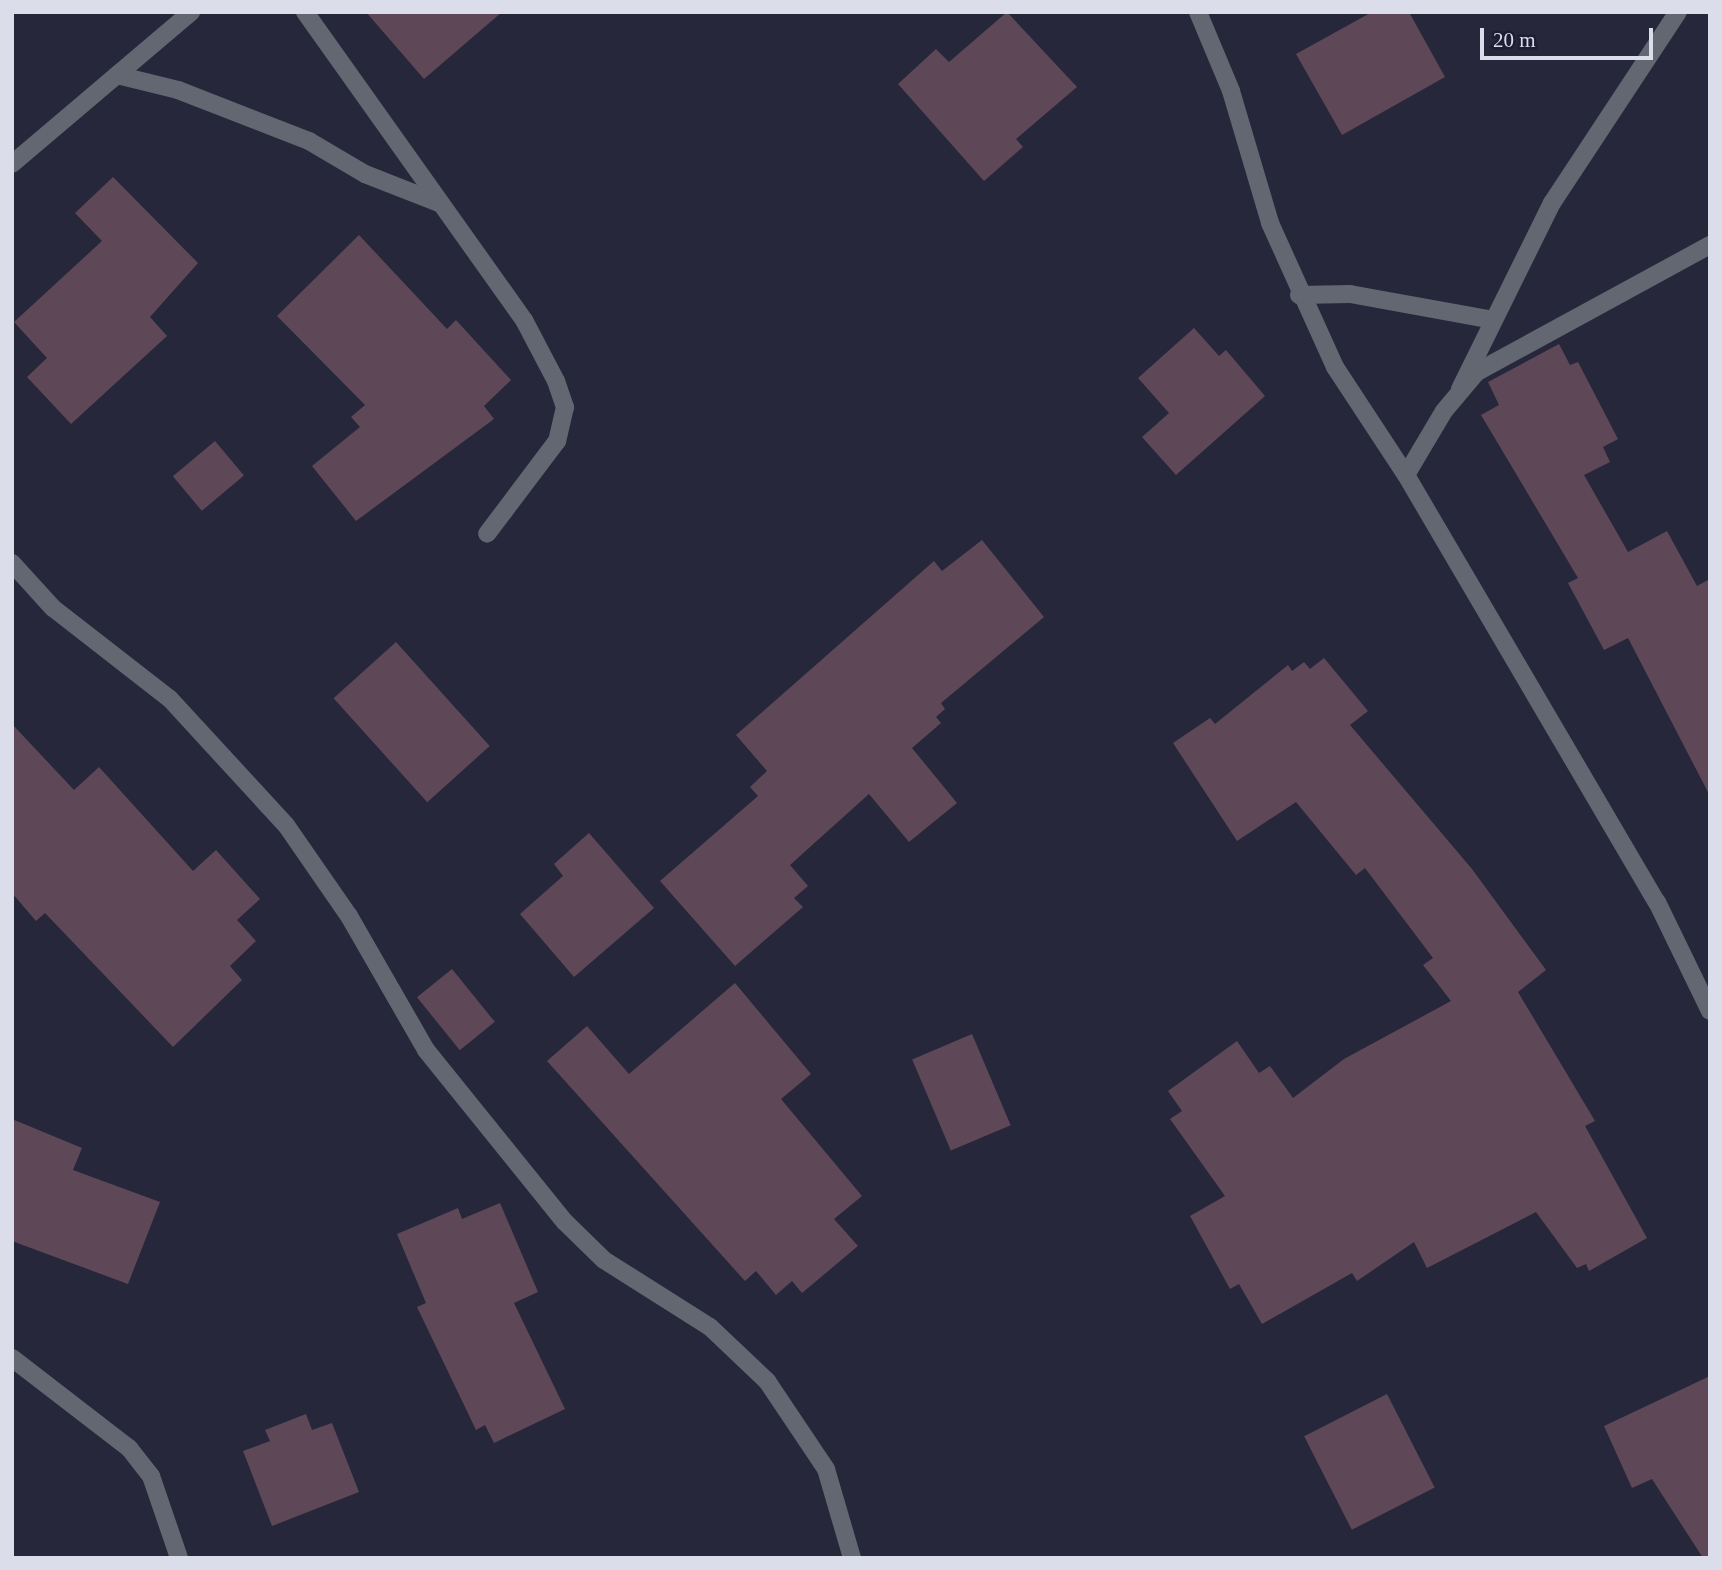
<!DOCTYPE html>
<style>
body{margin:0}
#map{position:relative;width:1722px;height:1570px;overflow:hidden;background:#26273b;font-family:"Times New Roman",serif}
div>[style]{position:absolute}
.building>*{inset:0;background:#5e4857;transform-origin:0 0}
.minor>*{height:18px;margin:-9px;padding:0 9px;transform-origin:9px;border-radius:9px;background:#626771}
span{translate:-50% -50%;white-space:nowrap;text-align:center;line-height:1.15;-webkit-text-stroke:5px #1d1e31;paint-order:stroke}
.frame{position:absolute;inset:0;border:14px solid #dbddea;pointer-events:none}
.scale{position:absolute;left:1480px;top:28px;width:173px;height:32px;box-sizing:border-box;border:4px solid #dbddea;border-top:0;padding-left:9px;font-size:21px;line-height:24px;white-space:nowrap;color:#dbddea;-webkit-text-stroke:5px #1d1e31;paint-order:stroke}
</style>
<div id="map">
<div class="building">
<i style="clip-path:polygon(366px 12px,502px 12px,424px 79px)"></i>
<i style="clip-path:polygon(1007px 12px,1077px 87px,1016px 139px,1023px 147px,984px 181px,898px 84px,936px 49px,949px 62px)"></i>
<i style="clip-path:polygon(1372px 12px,1409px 12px,1445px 77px,1342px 135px,1296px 54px)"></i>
<i style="clip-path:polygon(113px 177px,198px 263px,150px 317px,167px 336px,71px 424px,27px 377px,47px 358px,14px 322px,102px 241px,75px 213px)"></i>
<i style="clip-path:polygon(359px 235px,447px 329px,456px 320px,511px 380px,484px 406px,494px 419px,356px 521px,312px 466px,360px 427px,351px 417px,365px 405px,277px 316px)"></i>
<i style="clip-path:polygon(1194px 328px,1219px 356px,1226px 350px,1265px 396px,1176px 475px,1142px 437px,1169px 413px,1138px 378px)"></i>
<i style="clip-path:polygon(1559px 344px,1570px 365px,1578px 362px,1618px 439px,1603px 447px,1610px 462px,1584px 475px,1628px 552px,1667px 531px,1697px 586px,1710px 579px,1710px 796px,1628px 638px,1604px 650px,1568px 583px,1578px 578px,1481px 415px,1499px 405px,1488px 382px)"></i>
<i style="left:215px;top:441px;width:45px;height:55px;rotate:50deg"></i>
<i style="clip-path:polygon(982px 540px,1044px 617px,941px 703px,945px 709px,936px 717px,941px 723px,912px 748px,957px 803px,909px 842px,869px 794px,790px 865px,808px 886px,794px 898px,803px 907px,735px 966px,660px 881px,758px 796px,750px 787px,767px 771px,736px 735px,934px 561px,942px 571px)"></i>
<i style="left:396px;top:642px;width:140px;height:84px;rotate:48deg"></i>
<i style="clip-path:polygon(1324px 658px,1368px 711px,1350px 725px,1472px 869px,1546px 970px,1518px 992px,1595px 1121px,1585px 1126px,1647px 1238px,1589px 1271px,1586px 1264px,1577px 1268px,1536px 1212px,1427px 1268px,1414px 1242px,1357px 1281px,1352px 1273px,1262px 1324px,1239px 1284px,1230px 1289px,1190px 1216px,1225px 1196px,1170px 1119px,1182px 1111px,1168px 1091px,1237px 1041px,1259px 1073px,1270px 1066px,1293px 1098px,1344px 1059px,1451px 1001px,1423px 965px,1433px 958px,1365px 868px,1356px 875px,1296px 802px,1237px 841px,1173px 743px,1210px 718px,1215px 724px,1288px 665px,1292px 671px,1304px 662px,1310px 669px)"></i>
<i style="clip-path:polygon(12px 724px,74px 790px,99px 767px,193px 871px,216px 850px,260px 899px,237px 920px,256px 941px,230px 966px,242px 980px,173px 1047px,45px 913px,36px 921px,12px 893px)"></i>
<i style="clip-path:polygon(589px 833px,654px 908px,574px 977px,520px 914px,563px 876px,554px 864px)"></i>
<i style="left:452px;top:969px;width:68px;height:45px;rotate:51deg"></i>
<i style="clip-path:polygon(735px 983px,811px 1074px,781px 1099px,862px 1196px,834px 1219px,858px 1246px,802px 1293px,792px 1281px,776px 1295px,756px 1271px,745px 1281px,547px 1061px,587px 1026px,629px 1074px)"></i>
<i style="left:972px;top:1034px;width:99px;height:65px;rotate:67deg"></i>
<i style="clip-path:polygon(12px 1119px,82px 1148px,73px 1170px,160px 1202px,128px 1284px,12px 1241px)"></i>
<i style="clip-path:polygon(500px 1203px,538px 1292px,514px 1303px,565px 1409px,494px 1443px,485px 1425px,476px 1430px,417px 1307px,426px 1303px,397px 1234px,458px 1208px,462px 1219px)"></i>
<i style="clip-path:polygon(1710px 1376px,1710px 1558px,1703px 1558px,1652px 1479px,1632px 1488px,1604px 1426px)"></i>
<i style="left:1387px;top:1394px;width:105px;height:93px;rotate:63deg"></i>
<i style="clip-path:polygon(306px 1414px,312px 1430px,332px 1423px,359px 1492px,272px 1526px,243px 1451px,270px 1441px,265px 1430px)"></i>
</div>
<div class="minor">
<i style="left:305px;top:12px;width:378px;rotate:54.6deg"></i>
<i style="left:524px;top:320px;width:69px;rotate:62.3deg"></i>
<i style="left:556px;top:381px;width:28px;rotate:71deg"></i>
<i style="left:565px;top:407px;width:35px;rotate:103deg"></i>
<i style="left:557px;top:441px;width:116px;rotate:127deg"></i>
<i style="left:1198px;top:12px;width:86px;rotate:67.3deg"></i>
<i style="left:1231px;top:91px;width:138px;rotate:73.5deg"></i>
<i style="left:1270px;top:223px;width:158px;rotate:65.7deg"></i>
<i style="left:1335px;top:367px;width:129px;rotate:56.7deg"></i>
<i style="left:1406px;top:475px;width:495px;rotate:59.6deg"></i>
<i style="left:1657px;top:902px;width:121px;rotate:64.1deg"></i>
<i style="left:117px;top:75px;width:63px;rotate:13.8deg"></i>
<i style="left:178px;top:90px;width:141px;rotate:21.3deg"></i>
<i style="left:309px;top:141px;width:65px;rotate:30.5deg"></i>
<i style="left:365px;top:174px;width:79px;rotate:21.4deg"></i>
<i style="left:12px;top:164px;width:235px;rotate:-40.3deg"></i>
<i style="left:1299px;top:295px;width:51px;rotate:-1.1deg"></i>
<i style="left:1350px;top:294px;width:145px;rotate:10.3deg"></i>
<i style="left:1460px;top:389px;width:208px;rotate:-63.7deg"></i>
<i style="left:1552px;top:203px;width:229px;rotate:-56.6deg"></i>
<i style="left:1406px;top:475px;width:74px;rotate:-59.3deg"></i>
<i style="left:1444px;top:411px;width:51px;rotate:-49.8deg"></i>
<i style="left:1477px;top:372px;width:265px;rotate:-28.6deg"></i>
<i style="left:12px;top:563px;width:61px;rotate:47.7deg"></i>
<i style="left:53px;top:608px;width:148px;rotate:37.9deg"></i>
<i style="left:170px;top:699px;width:171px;rotate:47.4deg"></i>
<i style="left:286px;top:825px;width:111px;rotate:55.3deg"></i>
<i style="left:349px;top:916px;width:155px;rotate:60.1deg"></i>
<i style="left:426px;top:1050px;width:221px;rotate:51.1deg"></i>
<i style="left:565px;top:1222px;width:54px;rotate:44.3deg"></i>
<i style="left:604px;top:1260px;width:125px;rotate:32.3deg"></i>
<i style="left:710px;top:1327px;width:79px;rotate:43.5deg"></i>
<i style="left:767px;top:1381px;width:106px;rotate:56.2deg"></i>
<i style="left:826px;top:1469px;width:93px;rotate:73.7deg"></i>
<i style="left:12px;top:1358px;width:148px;rotate:37.6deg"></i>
<i style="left:129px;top:1448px;width:36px;rotate:52deg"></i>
<i style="left:151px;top:1476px;width:87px;rotate:71.1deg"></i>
</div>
<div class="frame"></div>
<div class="scale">20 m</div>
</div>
